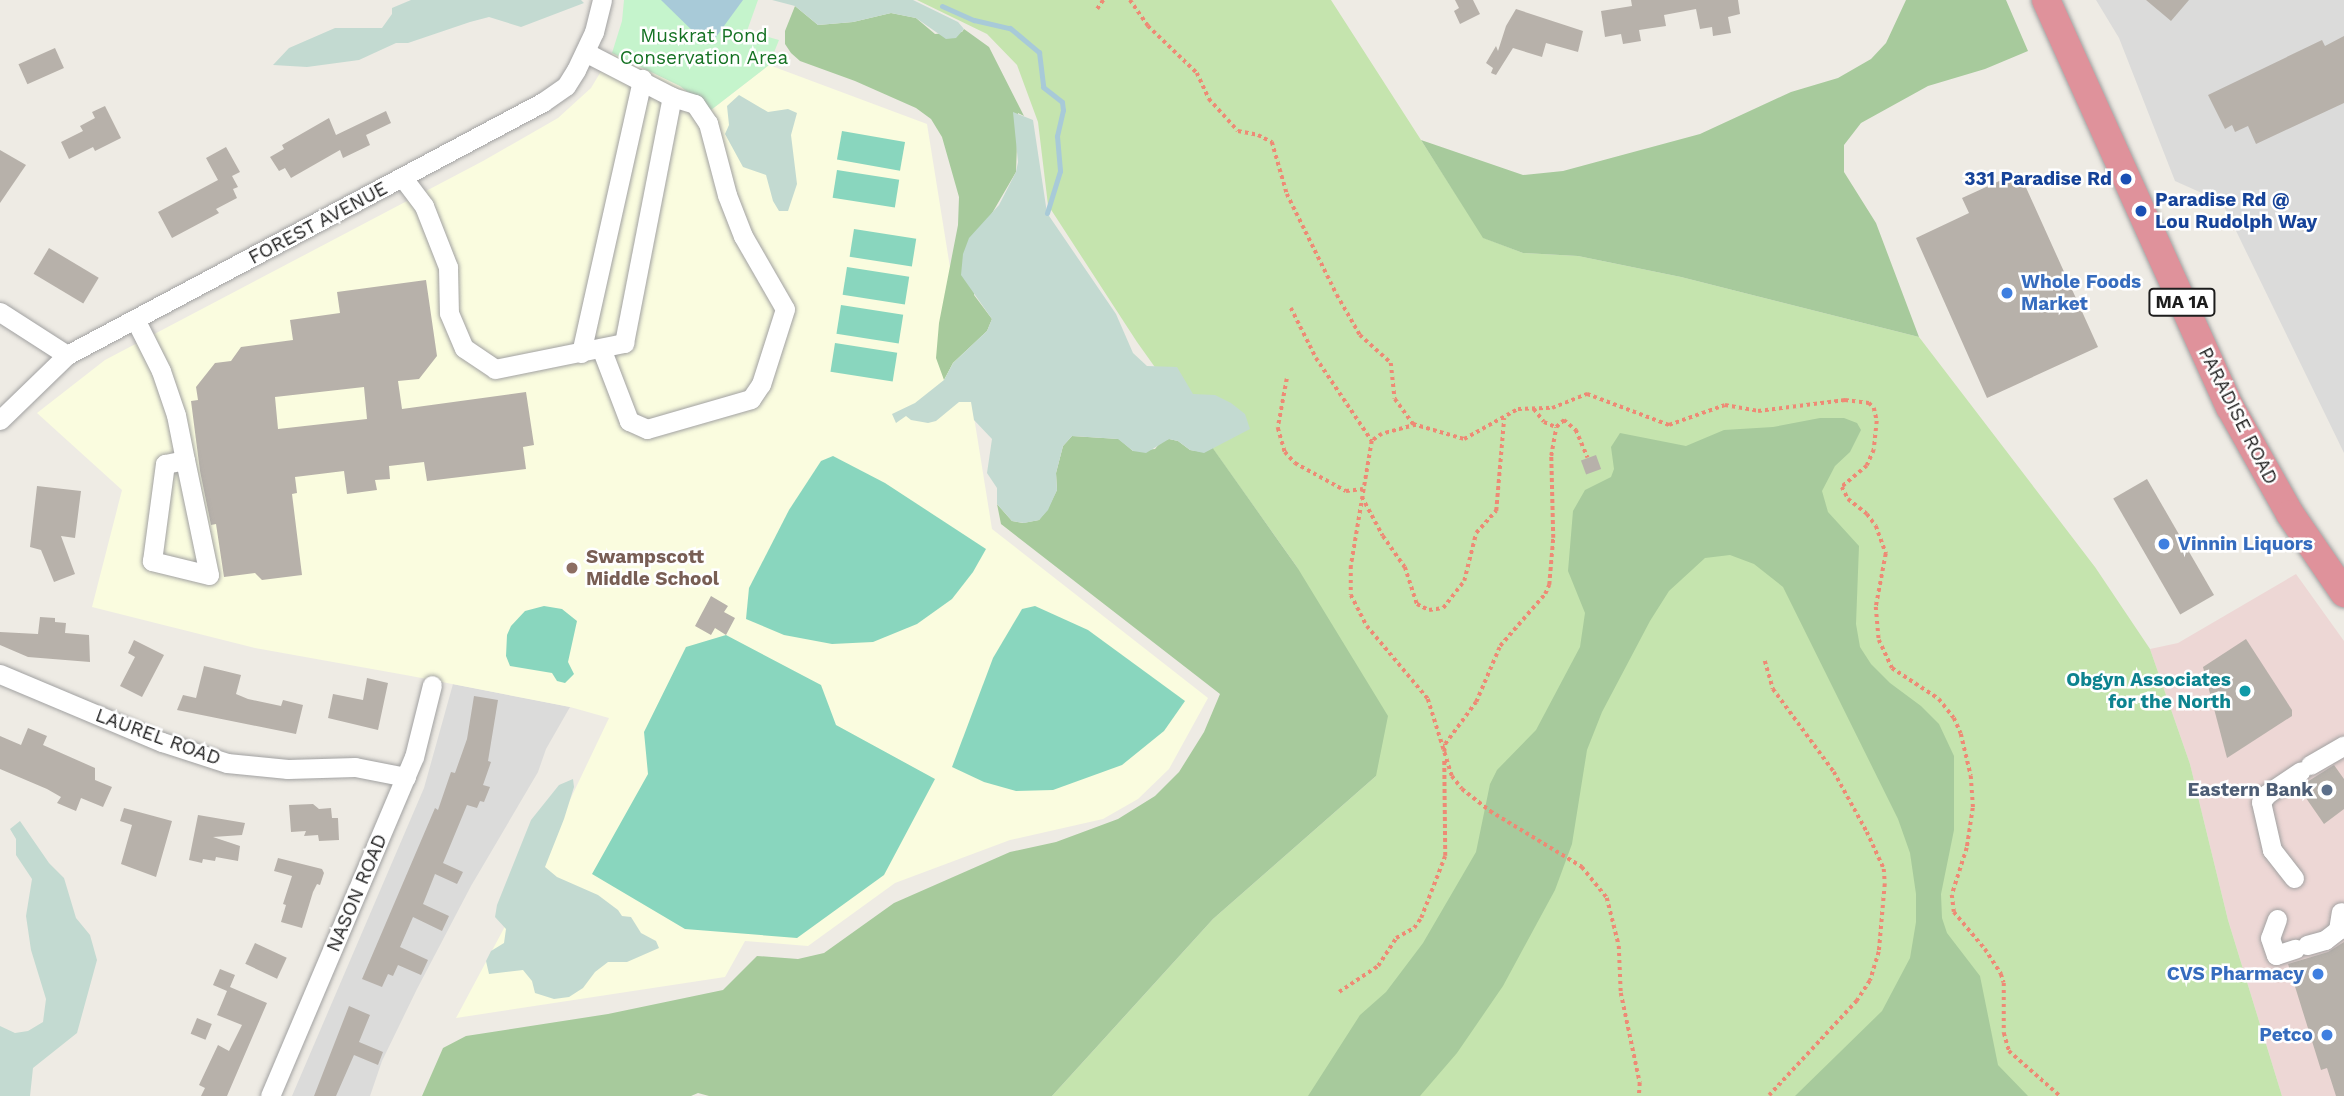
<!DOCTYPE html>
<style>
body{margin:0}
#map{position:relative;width:2344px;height:1096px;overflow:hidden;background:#eeebe4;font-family:"Work Sans",sans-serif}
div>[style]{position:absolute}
.residential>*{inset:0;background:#dbdbda}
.commercial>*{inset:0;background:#edd7d5}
.education>*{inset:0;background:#fafcdf}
.grass>*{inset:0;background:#c5e4ae}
.forest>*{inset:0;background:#a7ca9c}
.wetland>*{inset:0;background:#c3dad1}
.park>*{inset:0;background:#c5f4cc}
.pitch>*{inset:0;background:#89d6be;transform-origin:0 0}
.water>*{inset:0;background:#a8cad8}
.stream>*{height:5px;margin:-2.5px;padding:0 2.5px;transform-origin:2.5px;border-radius:2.5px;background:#a8cad8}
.building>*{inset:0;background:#b7b1aa;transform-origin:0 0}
.path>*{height:3.5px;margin-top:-1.75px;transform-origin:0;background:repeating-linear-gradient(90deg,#ee8a75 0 3.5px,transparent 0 7px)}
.roads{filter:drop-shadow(0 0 2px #a1a1a1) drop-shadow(0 0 2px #a1a1a1)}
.minor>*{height:19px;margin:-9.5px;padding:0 9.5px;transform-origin:9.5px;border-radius:9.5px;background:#fff}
.highway>*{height:28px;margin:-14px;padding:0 14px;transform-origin:14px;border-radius:14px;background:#df929b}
.dots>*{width:19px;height:19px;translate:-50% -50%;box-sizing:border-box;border:4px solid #fff;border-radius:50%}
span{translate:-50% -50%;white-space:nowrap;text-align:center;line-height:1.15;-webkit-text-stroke:5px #fff;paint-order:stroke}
.shield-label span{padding:2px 5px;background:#fff;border:2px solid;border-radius:5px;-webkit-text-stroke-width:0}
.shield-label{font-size:18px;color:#1d1d1d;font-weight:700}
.park-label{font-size:19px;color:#157223}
.transit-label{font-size:19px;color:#164399;font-weight:700}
.right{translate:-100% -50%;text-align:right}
.left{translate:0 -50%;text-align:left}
.street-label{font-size:19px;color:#1d1d1d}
.shop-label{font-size:19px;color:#366cbe;font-weight:700}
.education-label{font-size:19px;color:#785e54;font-weight:700}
.culture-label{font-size:19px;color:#0d838f;font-weight:700}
.service-label{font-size:19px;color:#4e5e75;font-weight:700}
</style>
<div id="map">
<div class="residential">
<i style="clip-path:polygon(2096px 0,2344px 0,2344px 453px,2222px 202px,2175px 181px,2119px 38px)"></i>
<i style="clip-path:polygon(453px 684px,570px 707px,546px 749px,538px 772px,471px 886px,417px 989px,382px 1061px,370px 1096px,292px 1096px,424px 788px)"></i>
</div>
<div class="commercial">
<i style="clip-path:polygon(2296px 574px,2344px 641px,2344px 1096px,2282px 1096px,2228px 920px,2190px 764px,2150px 649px,2178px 643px)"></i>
</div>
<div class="education">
<i style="clip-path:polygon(612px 53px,680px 86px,711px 110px,769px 65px,927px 124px,992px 529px,1208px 698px,1169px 769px,1138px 799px,1103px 819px,1010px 840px,895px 883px,808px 946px,745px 941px,725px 977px,456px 1018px,549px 844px,609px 718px,570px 707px,411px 676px,255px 648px,92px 607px,122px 490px,37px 413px,105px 360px,483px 161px,558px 118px,591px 88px)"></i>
</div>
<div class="grass">
<i style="clip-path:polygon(917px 0,1331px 0,1484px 238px,1523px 253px,1578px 256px,1681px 277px,1919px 337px,2095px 567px,2150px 649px,2190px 764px,2228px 920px,2282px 1096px,1052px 1096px,1213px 919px,1376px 776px,1297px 567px,1137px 342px,1048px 205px,1038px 122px,1017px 65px,987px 34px)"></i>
</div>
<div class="forest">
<i style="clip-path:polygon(1906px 0,2006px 0,2028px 51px,1985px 69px,1928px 86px,1861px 123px,1844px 145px,1844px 172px,1876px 223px,1919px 337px,1681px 277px,1578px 256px,1523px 253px,1483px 238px,1421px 140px,1523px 175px,1563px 171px,1700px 134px,1791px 92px,1838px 78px,1871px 59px,1886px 43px)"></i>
<i style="clip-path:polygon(795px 6px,818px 25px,853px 22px,891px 13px,916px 18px,935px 34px,962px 32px,964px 29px,989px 47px,1024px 116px,1018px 113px,1016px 172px,991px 215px,974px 295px,992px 319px,987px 331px,953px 363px,944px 380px,936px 358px,939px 323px,958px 225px,959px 197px,942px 137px,931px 119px,916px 108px,855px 81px,800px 61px,791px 53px,785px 44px,785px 31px)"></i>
<i style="clip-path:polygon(1820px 418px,1844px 418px,1857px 423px,1861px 430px,1850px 452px,1835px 466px,1822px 491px,1828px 512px,1859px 546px,1856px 624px,1860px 647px,1871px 664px,1890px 683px,1921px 706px,1939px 724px,1954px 756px,1954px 830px,1941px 894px,1942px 918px,1947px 933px,1980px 976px,1998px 1065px,2028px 1096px,1795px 1096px,1882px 1011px,1910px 958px,1916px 922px,1916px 894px,1910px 853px,1898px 819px,1783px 587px,1754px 564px,1730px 555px,1705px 558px,1669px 591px,1650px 621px,1602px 712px,1587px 750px,1572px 844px,1555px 890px,1503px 986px,1457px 1053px,1420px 1096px,1308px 1096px,1360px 1015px,1386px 992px,1423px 943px,1476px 852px,1490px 784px,1497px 770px,1536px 730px,1580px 647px,1585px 613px,1568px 571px,1573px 511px,1585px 490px,1611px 477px,1614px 469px,1611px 447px,1620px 433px,1686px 446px,1724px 430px,1773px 427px)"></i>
<i style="clip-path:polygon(1072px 436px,1119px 439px,1133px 451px,1155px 449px,1161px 442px,1169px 439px,1178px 441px,1190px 450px,1203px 452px,1212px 447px,1297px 567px,1388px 716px,1376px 776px,1213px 919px,1052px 1096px,709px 1096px,698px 1093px,691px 1096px,422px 1096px,443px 1048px,466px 1036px,608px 1014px,723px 990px,757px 956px,798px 959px,824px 953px,894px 903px,1010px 852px,1056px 842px,1118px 819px,1155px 796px,1179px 772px,1204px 732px,1220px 694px,1001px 524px,997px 504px,1012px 521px,1023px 523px,1039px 520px,1047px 510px,1057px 490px,1056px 473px,1063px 446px)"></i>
</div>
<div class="wetland">
<i style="clip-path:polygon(411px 0,581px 0,584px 3px,521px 27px,489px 17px,470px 22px,408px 43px,396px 43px,359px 60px,307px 67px,273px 65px,289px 48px,335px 28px,382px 28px,392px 14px,392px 8px)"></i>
<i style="clip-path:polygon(772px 0,913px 0,958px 22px,964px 29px,956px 38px,946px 39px,916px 18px,891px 13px,853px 22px,818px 25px,795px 6px)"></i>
<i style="clip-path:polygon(739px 95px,768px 112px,788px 109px,797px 113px,791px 135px,797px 184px,788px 211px,779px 211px,773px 201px,766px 175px,743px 167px,725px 134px,729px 125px,727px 106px)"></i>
<i style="clip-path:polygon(1013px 112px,1033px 120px,1047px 213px,1116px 314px,1133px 353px,1147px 366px,1177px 367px,1193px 394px,1215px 395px,1231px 403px,1245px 414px,1250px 429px,1204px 453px,1190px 450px,1178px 441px,1169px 439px,1146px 453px,1133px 451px,1118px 439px,1072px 436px,1063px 446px,1056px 473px,1057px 490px,1048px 510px,1039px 520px,1024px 523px,1012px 521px,997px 504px,997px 488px,987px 473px,992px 439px,974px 420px,971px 402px,959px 402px,936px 421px,928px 423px,911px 420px,906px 416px,896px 423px,892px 414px,915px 403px,944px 380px,953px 363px,987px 331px,992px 319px,961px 275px,963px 254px,969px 238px,999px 205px,1016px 172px,1018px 162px)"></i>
<i style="clip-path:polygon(573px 779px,574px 787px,564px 819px,545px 867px,557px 877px,598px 895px,618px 910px,622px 916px,631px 917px,641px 933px,656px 941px,659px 948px,627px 962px,608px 962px,595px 972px,583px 988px,569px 997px,554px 999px,535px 993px,532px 981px,523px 970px,489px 974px,486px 961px,491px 951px,504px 943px,506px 929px,495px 917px,497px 905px,531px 820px,559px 785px)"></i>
<i style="clip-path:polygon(20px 821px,49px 863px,64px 878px,76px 918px,90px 935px,97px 960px,77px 1033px,33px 1068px,30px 1096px,0 1096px,0 1026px,15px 1033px,28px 1031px,43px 1022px,46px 999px,31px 950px,26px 916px,32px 879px,16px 855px,16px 839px,10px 829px)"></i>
</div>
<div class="park">
<i style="clip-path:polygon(624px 0,758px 0,747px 31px,779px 40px,769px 65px,711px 110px,680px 86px,612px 53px,622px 21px)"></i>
</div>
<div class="pitch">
<i style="left:842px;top:131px;width:64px;height:29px;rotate:10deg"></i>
<i style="left:837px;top:170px;width:63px;height:28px;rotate:9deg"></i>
<i style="left:854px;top:229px;width:63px;height:28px;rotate:9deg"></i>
<i style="left:847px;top:267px;width:63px;height:28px;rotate:9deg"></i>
<i style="left:841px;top:305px;width:63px;height:29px;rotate:9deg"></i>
<i style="left:835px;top:343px;width:63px;height:29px;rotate:9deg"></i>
<i style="clip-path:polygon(833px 456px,885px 483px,986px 549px,973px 572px,952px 599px,917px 624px,873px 642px,832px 644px,784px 635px,746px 619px,749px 588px,789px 510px,821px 461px)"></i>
<i style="clip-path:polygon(544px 606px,562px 609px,577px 621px,568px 662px,574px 674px,565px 683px,557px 681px,552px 673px,510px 666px,506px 656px,507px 635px,511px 626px,525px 611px)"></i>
<i style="clip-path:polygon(1035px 606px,1088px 630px,1185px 701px,1164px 731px,1122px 765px,1053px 790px,1016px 791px,984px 782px,952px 767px,993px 658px,1022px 609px)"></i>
<i style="clip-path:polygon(726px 635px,821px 685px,836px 725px,935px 779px,884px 875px,797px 938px,685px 929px,592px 874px,648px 774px,644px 732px,686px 647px)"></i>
</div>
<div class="water">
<i style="clip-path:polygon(661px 0,743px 0,713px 41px,706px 44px)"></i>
</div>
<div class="stream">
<i style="left:942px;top:6px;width:35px;rotate:24deg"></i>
<i style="left:974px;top:20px;width:37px;rotate:13deg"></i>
<i style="left:1010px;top:28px;width:38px;rotate:40deg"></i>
<i style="left:1039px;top:52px;width:35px;rotate:83deg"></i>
<i style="left:1043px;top:87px;width:24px;rotate:38deg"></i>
<i style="left:1062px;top:102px;width:8px;rotate:83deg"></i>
<i style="left:1063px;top:110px;width:27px;rotate:103deg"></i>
<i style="left:1057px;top:136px;width:35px;rotate:85deg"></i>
<i style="left:1060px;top:171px;width:44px;rotate:107.2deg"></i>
</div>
<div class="building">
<i style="clip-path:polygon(1455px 0,1473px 0,1480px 14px,1460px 24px,1454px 11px,1459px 8px)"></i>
<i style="clip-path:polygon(1631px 0,1738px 0,1740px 14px,1728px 17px,1731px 33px,1713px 36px,1712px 27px,1700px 29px,1696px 9px,1664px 15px,1666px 26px,1639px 30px,1641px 41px,1623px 44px,1621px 34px,1605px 37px,1601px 11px,1632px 6px)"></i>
<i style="clip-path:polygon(2146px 0,2189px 0,2171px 21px)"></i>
<i style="clip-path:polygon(1516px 9px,1583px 31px,1578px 52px,1546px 43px,1542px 57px,1513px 48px,1496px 75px,1491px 73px,1493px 68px,1486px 63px,1496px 46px,1498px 51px,1506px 26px)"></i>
<i style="clip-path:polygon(2344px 36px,2344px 103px,2256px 144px,2248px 126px,2235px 132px,2232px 125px,2225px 129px,2208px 95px,2322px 40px,2325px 46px)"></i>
<i style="left:55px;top:48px;width:22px;height:40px;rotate:66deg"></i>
<i style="clip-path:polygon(105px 106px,121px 138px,95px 151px,93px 147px,69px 159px,61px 142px,83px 131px,80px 126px,95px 118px,92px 112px)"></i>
<i style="clip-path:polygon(386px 111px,391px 123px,366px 135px,370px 145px,343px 158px,340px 150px,291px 178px,285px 168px,279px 171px,270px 157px,284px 149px,282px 145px,329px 118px,336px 135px)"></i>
<i style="clip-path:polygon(226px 147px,240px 172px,232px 176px,238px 187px,233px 189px,237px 198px,216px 209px,219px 213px,172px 238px,158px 212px,218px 180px,206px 158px)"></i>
<i style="clip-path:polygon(0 150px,26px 165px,0 203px)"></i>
<i style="clip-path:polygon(2019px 172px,2098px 347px,1987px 398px,1916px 238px,1969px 213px,1962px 198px)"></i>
<i style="left:49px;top:248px;width:58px;height:30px;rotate:31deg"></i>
<i style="clip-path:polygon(evenodd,426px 280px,437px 356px,419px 379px,398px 381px,402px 409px,526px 392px,534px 445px,523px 447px,526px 469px,427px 481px,424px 462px,389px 466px,390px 479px,375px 480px,377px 490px,347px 494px,344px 471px,295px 477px,297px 493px,292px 494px,302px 575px,262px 580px,255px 573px,224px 577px,216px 524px,211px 525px,200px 471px,191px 401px,198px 400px,196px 387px,215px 363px,231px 361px,241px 347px,293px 340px,290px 320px,340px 313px,337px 292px,426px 280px,364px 387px,367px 419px,278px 429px,275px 397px,364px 387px)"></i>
<i style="left:1596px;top:455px;width:15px;height:16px;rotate:70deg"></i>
<i style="left:2147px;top:479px;width:134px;height:39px;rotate:60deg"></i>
<i style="clip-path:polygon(37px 486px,81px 491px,75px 538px,61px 536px,75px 574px,54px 582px,41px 550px,30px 547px)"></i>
<i style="clip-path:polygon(711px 596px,728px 606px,724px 612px,735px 618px,726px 635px,715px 628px,711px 635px,695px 626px)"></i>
<i style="clip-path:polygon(40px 617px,55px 618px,55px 622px,66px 623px,65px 633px,89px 635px,90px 662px,28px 657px,0 645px,0 632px,38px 634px)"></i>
<i style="clip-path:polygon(2246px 639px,2292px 710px,2292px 716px,2227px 758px,2203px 667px)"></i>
<i style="clip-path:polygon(134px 640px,164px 655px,142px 697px,120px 686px,135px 657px,128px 653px)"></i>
<i style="clip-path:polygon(204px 666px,241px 675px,236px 694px,248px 699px,281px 706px,283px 700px,303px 705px,296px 734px,177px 710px,183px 695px,196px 698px)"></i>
<i style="clip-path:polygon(367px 678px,388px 683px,378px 730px,328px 718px,333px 694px,363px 700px)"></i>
<i style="clip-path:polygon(474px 696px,498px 700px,488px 761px,491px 762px,483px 785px,490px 787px,484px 802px,480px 801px,477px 808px,467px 805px,443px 863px,463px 872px,457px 884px,435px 874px,423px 904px,449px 916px,442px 931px,413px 917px,400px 947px,428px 960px,421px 975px,398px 965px,393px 976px,388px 974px,382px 987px,362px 979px,435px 808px,438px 810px,451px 772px,455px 773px,467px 739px)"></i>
<i style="clip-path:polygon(28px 728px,47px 736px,43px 745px,95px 768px,95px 780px,112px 787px,103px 807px,81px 798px,76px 811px,57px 803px,61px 797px,47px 789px,0 769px,0 736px,21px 745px)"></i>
<i style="clip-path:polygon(2334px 765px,2344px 779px,2344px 809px,2324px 824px,2306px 798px,2314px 792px,2307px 782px)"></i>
<i style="clip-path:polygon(313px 804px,319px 809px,331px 808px,332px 818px,338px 818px,339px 840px,319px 841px,318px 835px,304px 836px,306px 831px,291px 832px,289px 805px)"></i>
<i style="clip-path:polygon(124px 808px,172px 821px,156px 877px,121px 864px,132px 825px,120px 821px)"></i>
<i style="clip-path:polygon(198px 815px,245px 823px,242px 835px,213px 837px,240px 846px,238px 861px,216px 857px,215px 861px,203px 859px,202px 863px,189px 860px)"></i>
<i style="clip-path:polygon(278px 858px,322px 869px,324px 873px,320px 885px,317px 884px,313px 892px,302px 928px,281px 922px,286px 905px,283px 904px,292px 876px,274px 871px)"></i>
<i style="clip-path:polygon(2344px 942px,2344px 1096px,2336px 1096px,2327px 1068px,2321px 1070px,2288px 964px,2328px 952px)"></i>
<i style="left:255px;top:943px;width:35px;height:23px;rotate:25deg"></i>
<i style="clip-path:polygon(220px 969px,235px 975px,230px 987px,267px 1003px,227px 1096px,201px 1096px,205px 1088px,199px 1085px,218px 1045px,229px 1051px,242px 1025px,217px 1015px,227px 991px,213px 985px)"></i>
<i style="clip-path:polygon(349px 1006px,370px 1015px,359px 1042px,383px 1052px,378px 1065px,354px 1055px,336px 1096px,314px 1096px)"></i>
<i style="left:197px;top:1018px;width:16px;height:17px;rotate:22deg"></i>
</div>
<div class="path">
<i style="left:1130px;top:0;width:32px;rotate:55deg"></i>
<i style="left:1148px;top:26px;width:68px;rotate:43.8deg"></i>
<i style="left:1197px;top:73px;width:29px;rotate:65deg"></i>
<i style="left:1209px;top:99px;width:43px;rotate:47.8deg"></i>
<i style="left:1238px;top:131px;width:20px;rotate:11deg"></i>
<i style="left:1258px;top:135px;width:16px;rotate:27deg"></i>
<i style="left:1272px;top:142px;width:54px;rotate:73.9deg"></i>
<i style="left:1287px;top:194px;width:113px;rotate:63.7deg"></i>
<i style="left:1337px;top:295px;width:46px;rotate:60.1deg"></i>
<i style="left:1360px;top:335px;width:42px;rotate:42.1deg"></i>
<i style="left:1391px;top:363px;width:36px;rotate:84deg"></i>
<i style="left:1395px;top:399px;width:31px;rotate:54deg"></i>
<i style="left:1413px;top:424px;width:53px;rotate:16.4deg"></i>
<i style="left:1464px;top:439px;width:62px;rotate:-29.1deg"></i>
<i style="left:1518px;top:409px;width:34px;rotate:-2deg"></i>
<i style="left:1552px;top:408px;width:38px;rotate:-22deg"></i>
<i style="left:1587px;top:394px;width:88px;rotate:20.7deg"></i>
<i style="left:1669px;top:425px;width:59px;rotate:-19.7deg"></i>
<i style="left:1725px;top:405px;width:34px;rotate:10deg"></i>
<i style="left:1758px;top:411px;width:88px;rotate:-7.2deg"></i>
<i style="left:1845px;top:400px;width:24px;rotate:7deg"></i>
<i style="left:1869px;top:403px;width:7px;rotate:45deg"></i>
<i style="left:1874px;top:408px;width:13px;rotate:77deg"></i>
<i style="left:1877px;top:421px;width:29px;rotate:96deg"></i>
<i style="left:1874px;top:450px;width:17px;rotate:114deg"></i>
<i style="left:1867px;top:466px;width:33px;rotate:140deg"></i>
<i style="left:1842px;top:487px;width:13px;rotate:63deg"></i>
<i style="left:1848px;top:499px;width:24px;rotate:38deg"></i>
<i style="left:1867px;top:514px;width:15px;rotate:53deg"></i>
<i style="left:1876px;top:526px;width:30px;rotate:70deg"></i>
<i style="left:1886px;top:554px;width:54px;rotate:100.7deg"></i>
<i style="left:1876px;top:607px;width:33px;rotate:85deg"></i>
<i style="left:1879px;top:640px;width:31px;rotate:65deg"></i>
<i style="left:1892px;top:668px;width:56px;rotate:33.4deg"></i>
<i style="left:1939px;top:699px;width:24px;rotate:52deg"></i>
<i style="left:1954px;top:718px;width:17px;rotate:66deg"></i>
<i style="left:1961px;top:734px;width:43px;rotate:76.6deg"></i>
<i style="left:1971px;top:776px;width:32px;rotate:86deg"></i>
<i style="left:1973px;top:808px;width:40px;rotate:98.5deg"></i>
<i style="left:1967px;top:848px;width:49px;rotate:107.7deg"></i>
<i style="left:1952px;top:895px;width:17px;rotate:83deg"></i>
<i style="left:1954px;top:912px;width:48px;rotate:50deg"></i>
<i style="left:1985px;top:949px;width:30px;rotate:57deg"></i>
<i style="left:2001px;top:974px;width:9px;rotate:72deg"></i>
<i style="left:2004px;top:983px;width:50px;rotate:90deg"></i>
<i style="left:2004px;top:1033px;width:19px;rotate:74deg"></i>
<i style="left:2009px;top:1051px;width:68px;rotate:41.4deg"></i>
<i style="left:1097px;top:9px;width:11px;rotate:-56deg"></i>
<i style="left:1291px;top:308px;width:56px;rotate:63.4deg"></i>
<i style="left:1316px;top:358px;width:100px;rotate:56deg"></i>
<i style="left:1287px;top:379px;width:50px;rotate:100.4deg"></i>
<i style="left:1278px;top:428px;width:25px;rotate:74deg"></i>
<i style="left:1285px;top:452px;width:15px;rotate:48deg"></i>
<i style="left:1295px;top:463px;width:58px;rotate:28.8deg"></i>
<i style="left:1346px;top:491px;width:17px;rotate:-7deg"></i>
<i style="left:1534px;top:409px;width:16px;rotate:52deg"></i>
<i style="left:1544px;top:422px;width:13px;rotate:23deg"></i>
<i style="left:1416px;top:425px;width:35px;rotate:165deg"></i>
<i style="left:1382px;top:434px;width:12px;rotate:145deg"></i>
<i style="left:1372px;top:441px;width:127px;rotate:99.5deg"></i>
<i style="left:1351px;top:566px;width:29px;rotate:90deg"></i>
<i style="left:1351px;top:595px;width:35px;rotate:63deg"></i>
<i style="left:1367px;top:626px;width:95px;rotate:50.1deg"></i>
<i style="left:1428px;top:699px;width:81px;rotate:72.7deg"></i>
<i style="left:1452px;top:776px;width:16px;rotate:52deg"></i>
<i style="left:1462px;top:789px;width:36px;rotate:38deg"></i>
<i style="left:1490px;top:811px;width:108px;rotate:31.3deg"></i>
<i style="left:1582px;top:867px;width:40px;rotate:51deg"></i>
<i style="left:1607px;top:898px;width:49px;rotate:76deg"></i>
<i style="left:1619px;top:946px;width:47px;rotate:87.6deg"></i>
<i style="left:1621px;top:993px;width:92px;rotate:78.1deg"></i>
<i style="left:1640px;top:1083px;width:13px;rotate:94deg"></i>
<i style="left:1362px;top:497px;width:44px;rotate:61.7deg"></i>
<i style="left:1383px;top:536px;width:38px;rotate:55deg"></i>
<i style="left:1405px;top:567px;width:39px;rotate:72deg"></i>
<i style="left:1417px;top:604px;width:13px;rotate:27deg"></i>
<i style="left:1429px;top:610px;width:14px;rotate:-8deg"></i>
<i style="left:1443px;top:608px;width:34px;rotate:-52deg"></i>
<i style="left:1464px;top:581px;width:49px;rotate:-76deg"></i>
<i style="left:1476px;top:533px;width:30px;rotate:-48deg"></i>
<i style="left:1496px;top:511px;width:93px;rotate:-85.1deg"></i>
<i style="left:1765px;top:661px;width:29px;rotate:74deg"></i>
<i style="left:1773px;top:689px;width:103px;rotate:53.7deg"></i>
<i style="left:1834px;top:772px;width:68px;rotate:61.2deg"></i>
<i style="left:1867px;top:832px;width:41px;rotate:65.3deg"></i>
<i style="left:1884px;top:869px;width:15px;rotate:86deg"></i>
<i style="left:1885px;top:884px;width:68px;rotate:95deg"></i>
<i style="left:1879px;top:952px;width:30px;rotate:107deg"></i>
<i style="left:1870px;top:981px;width:24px;rotate:123deg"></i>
<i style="left:1857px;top:1001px;width:129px;rotate:132.8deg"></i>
<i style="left:1444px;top:752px;width:8px;rotate:-83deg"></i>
<i style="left:1445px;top:744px;width:52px;rotate:-53.6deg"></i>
<i style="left:1476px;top:702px;width:61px;rotate:-66.8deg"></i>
<i style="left:1500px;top:646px;width:69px;rotate:-49.1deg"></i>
<i style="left:1545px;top:594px;width:10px;rotate:-66deg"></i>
<i style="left:1549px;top:585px;width:47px;rotate:-85.1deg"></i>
<i style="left:1553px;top:538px;width:82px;rotate:-91.4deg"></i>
<i style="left:1551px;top:456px;width:29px;rotate:-80deg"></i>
<i style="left:1556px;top:427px;width:11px;rotate:-41deg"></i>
<i style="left:1564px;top:420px;width:16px;rotate:40deg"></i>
<i style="left:1576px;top:430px;width:30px;rotate:67deg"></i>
<i style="left:1339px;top:992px;width:47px;rotate:-33.7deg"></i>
<i style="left:1378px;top:966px;width:33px;rotate:-57deg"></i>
<i style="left:1396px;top:938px;width:21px;rotate:-29deg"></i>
<i style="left:1414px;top:928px;width:12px;rotate:-55deg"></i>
<i style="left:1421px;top:918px;width:66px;rotate:-68.8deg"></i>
<i style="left:1445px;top:856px;width:97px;rotate:-90.6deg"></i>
</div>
<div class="roads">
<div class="minor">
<i style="left:585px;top:52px;width:98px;rotate:27.3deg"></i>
<i style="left:672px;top:97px;width:24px;rotate:17deg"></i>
<i style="left:695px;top:104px;width:23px;rotate:56deg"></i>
<i style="left:708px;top:123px;width:74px;rotate:75.2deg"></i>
<i style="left:727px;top:195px;width:44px;rotate:68.7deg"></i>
<i style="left:743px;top:236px;width:84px;rotate:60.1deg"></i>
<i style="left:785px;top:309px;width:79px;rotate:107.7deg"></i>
<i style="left:761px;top:384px;width:18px;rotate:124deg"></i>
<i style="left:751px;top:399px;width:108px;rotate:163.9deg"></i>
<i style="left:647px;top:429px;width:20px;rotate:-156deg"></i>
<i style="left:629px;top:421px;width:78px;rotate:-111deg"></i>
<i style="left:403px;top:178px;width:35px;rotate:53deg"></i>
<i style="left:424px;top:206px;width:66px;rotate:68.5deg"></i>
<i style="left:448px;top:267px;width:46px;rotate:88.8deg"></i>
<i style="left:449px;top:313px;width:38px;rotate:67deg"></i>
<i style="left:464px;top:348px;width:37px;rotate:34deg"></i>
<i style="left:495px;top:369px;width:132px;rotate:-11.4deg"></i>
<i style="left:624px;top:343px;width:251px;rotate:-79deg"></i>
<i style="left:0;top:312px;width:80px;rotate:32.7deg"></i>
<i style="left:135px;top:319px;width:58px;rotate:63.4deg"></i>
<i style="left:161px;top:371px;width:46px;rotate:71.2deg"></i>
<i style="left:176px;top:415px;width:46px;rotate:78.7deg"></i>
<i style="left:185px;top:460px;width:117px;rotate:78.2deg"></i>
<i style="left:209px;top:575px;width:59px;rotate:-166.2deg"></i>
<i style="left:152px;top:561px;width:98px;rotate:-82.4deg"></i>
<i style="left:165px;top:464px;width:20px;rotate:-11deg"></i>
<i style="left:581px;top:353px;width:281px;rotate:-77.4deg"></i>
<i style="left:0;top:420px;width:93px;rotate:-44.1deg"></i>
<i style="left:67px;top:355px;width:539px;rotate:-27.99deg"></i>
<i style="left:543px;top:102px;width:28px;rotate:-35deg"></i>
<i style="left:566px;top:86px;width:19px;rotate:-58deg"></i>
<i style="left:576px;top:70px;width:42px;rotate:-64.7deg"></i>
<i style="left:594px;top:32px;width:33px;rotate:-76deg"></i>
<i style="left:0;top:674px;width:176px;rotate:22.8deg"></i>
<i style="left:162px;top:742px;width:68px;rotate:17.9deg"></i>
<i style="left:227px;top:763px;width:61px;rotate:5.6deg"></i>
<i style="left:288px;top:769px;width:67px;rotate:-1.7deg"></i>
<i style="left:355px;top:767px;width:52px;rotate:11.1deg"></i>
<i style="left:2310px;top:765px;width:39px;rotate:-30deg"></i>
<i style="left:2294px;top:878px;width:36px;rotate:-128deg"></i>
<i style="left:2272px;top:850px;width:49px;rotate:-102.9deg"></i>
<i style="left:2261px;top:802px;width:10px;rotate:-53deg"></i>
<i style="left:2267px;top:794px;width:40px;rotate:-34deg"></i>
<i style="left:2277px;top:919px;width:20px;rotate:110deg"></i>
<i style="left:2270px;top:938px;width:18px;rotate:71deg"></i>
<i style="left:2276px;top:955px;width:20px;rotate:-18deg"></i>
<i style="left:2307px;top:945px;width:19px;rotate:-16deg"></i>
<i style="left:2325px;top:940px;width:16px;rotate:-38deg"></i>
<i style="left:2338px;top:930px;width:18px;rotate:-81deg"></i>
<i style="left:270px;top:1096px;width:368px;rotate:-67deg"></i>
<i style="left:414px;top:757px;width:74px;rotate:-76deg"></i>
</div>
<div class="highway">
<i style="left:2046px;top:0;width:447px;rotate:65.7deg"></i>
<i style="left:2230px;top:407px;width:123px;rotate:60.7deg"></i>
<i style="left:2290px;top:514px;width:96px;rotate:55.6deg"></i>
</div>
</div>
<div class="dots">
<i style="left:2126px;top:179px;background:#1a4fb4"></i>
<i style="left:2141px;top:211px;background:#1a4fb4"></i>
<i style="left:2007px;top:293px;background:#3f7fe0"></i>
<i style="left:2164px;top:544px;background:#3f7fe0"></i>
<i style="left:572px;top:568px;background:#8d6e63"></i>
<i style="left:2245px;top:691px;background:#0f9aa8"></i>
<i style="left:2327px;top:790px;background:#5c6f8a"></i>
<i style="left:2318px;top:974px;background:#3f7fe0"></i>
<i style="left:2327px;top:1035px;background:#3f7fe0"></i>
</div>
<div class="shield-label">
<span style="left:2182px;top:302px">MA 1A</span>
</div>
<div class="park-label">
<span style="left:704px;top:47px">Muskrat Pond<br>Conservation Area</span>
</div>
<div class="transit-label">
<span class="right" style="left:2112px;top:179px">331 Paradise Rd</span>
<span class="left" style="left:2155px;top:211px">Paradise Rd @<br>Lou Rudolph Way</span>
</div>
<div class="street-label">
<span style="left:318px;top:223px;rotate:-28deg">FOREST AVENUE</span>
<span style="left:2238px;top:416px;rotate:63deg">PARADISE ROAD</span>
<span style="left:158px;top:737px;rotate:20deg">LAUREL ROAD</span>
<span style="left:357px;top:893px;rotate:-67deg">NASON ROAD</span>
</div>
<div class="shop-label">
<span class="left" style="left:2021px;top:293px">Whole Foods<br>Market</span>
<span class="left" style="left:2178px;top:544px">Vinnin Liquors</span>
<span class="right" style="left:2304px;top:974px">CVS Pharmacy</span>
<span class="right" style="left:2313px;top:1035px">Petco</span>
</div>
<div class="education-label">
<span class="left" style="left:586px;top:568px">Swampscott<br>Middle School</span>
</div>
<div class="culture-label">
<span class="right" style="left:2231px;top:691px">Obgyn Associates<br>for the North</span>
</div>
<div class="service-label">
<span class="right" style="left:2313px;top:790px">Eastern Bank</span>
</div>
</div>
